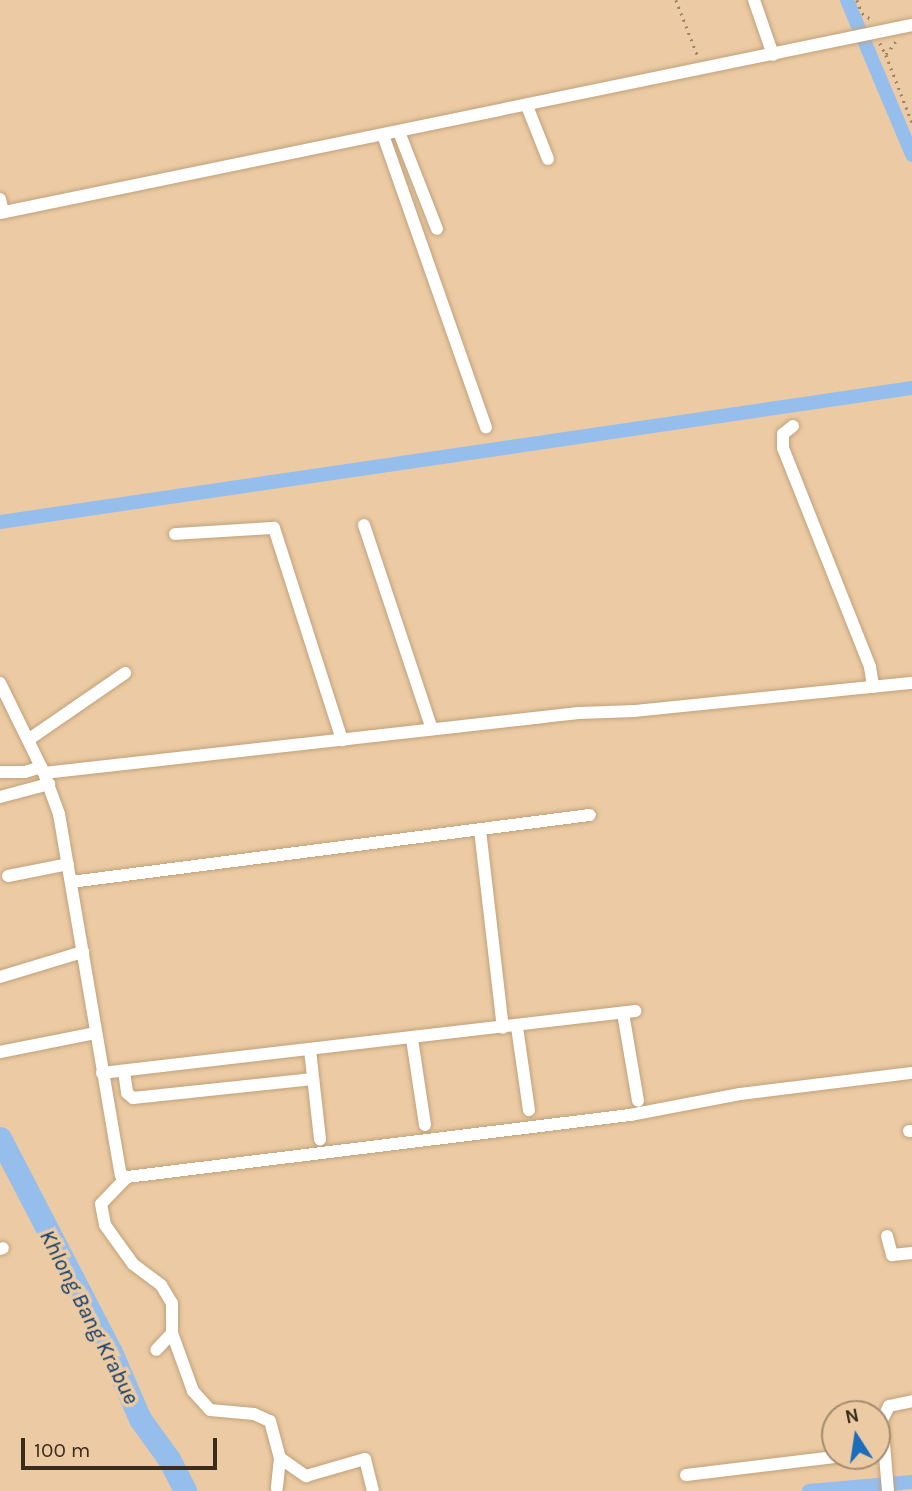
<!DOCTYPE html>
<style>
body{margin:0}
#map{position:relative;width:912px;height:1491px;overflow:hidden;background:#eccba4;font-family:Karla,sans-serif}
div>[style]{position:absolute}
.canal>*{height:14px;margin:-7px;padding:0 7px;transform-origin:7px;border-radius:7px;background:#95beed}
.river>*{height:23px;margin:-11.5px;padding:0 11.5px;transform-origin:11.5px;border-radius:11.5px;background:#95beed}
.path>*{height:2.5px;margin-top:-1.25px;transform-origin:0;background:repeating-linear-gradient(90deg,#9d8468 0 2px,transparent 0 7px)}
.roads{filter:drop-shadow(0 0 2px #c0a17a) drop-shadow(0 0 2px #c0a17a)}
.minor>*{height:12px;margin:-6px;padding:0 6px;transform-origin:6px;border-radius:6px;background:#fff}
span{translate:-50% -50%;white-space:nowrap;text-align:center;line-height:1.15;-webkit-text-stroke:7px #eccba4;paint-order:stroke}
.water-label{font-size:23px;color:#113c68;font-style:italic}
.north{position:absolute;left:821px;top:1400px;width:70px;height:70px;box-sizing:border-box;background:#eccba4;border:2px solid #a58c6e;border-radius:50%;rotate:348deg;font-size:19px;font-weight:700;line-height:28px;text-align:center;color:#3a2d1e}
.north::after{content:'';display:block;margin:auto;width:24px;height:32px;background:#1c6dbc;clip-path:polygon(50% 0,100% 100%,50% 72%,0 100%)}
.scale{position:absolute;left:21px;top:1438px;width:196px;height:32px;box-sizing:border-box;border:4px solid #3a2d1e;border-top:0;padding-left:9px;font-size:21px;line-height:24px;white-space:nowrap;color:#3a2d1e;-webkit-text-stroke:5px #eccba4;paint-order:stroke}
</style>
<div id="map">
<div class="canal">
<i style="left:847px;top:0;width:168px;rotate:67.2deg"></i>
<i style="left:0;top:522px;width:922px;rotate:-8.36deg"></i>
<i style="left:809px;top:1491px;width:103px;rotate:-5deg"></i>
</div>
<div class="river">
<i style="left:0;top:1138px;width:241px;rotate:62.6deg"></i>
<i style="left:111px;top:1352px;width:73px;rotate:66.6deg"></i>
<i style="left:140px;top:1419px;width:49px;rotate:54.1deg"></i>
<i style="left:169px;top:1459px;width:36px;rotate:63deg"></i>
</div>
<div class="path">
<i style="left:676px;top:0;width:60px;rotate:68.6deg"></i>
<i style="left:857px;top:0;width:14px;rotate:69deg"></i>
<i style="left:862px;top:13px;width:12px;rotate:35deg"></i>
<i style="left:896px;top:42px;width:16px;rotate:128deg"></i>
<i style="left:886px;top:55px;width:72px;rotate:68.8deg"></i>
<i style="left:880px;top:43px;width:13px;rotate:63deg"></i>
</div>
<div class="roads">
<div class="minor">
<i style="left:754px;top:0;width:58px;rotate:70.9deg"></i>
<i style="left:527px;top:106px;width:57px;rotate:68.4deg"></i>
<i style="left:399px;top:132px;width:104px;rotate:68.6deg"></i>
<i style="left:383px;top:135px;width:310px;rotate:70.6deg"></i>
<i style="left:0;top:199px;width:13px;rotate:77deg"></i>
<i style="left:0;top:213px;width:931px;rotate:-11.65deg"></i>
<i style="left:793px;top:426px;width:13px;rotate:141deg"></i>
<i style="left:783px;top:434px;width:14px;rotate:90deg"></i>
<i style="left:783px;top:448px;width:236px;rotate:68.3deg"></i>
<i style="left:870px;top:667px;width:20px;rotate:81deg"></i>
<i style="left:364px;top:525px;width:215px;rotate:71.6deg"></i>
<i style="left:175px;top:534px;width:99px;rotate:-3.5deg"></i>
<i style="left:274px;top:528px;width:223px;rotate:72.2deg"></i>
<i style="left:0;top:683px;width:100px;rotate:63.9deg"></i>
<i style="left:44px;top:773px;width:44px;rotate:69.9deg"></i>
<i style="left:59px;top:814px;width:366px;rotate:80.3deg"></i>
<i style="left:121px;top:1175px;width:6px;rotate:18deg"></i>
<i style="left:127px;top:1177px;width:507px;rotate:-7.03deg"></i>
<i style="left:630px;top:1115px;width:112px;rotate:-10.8deg"></i>
<i style="left:740px;top:1094px;width:173px;rotate:-7deg"></i>
<i style="left:28px;top:740px;width:118px;rotate:-34.6deg"></i>
<i style="left:0;top:772px;width:25px"></i>
<i style="left:25px;top:772px;width:17px;rotate:-17deg"></i>
<i style="left:44px;top:773px;width:538px;rotate:-6.4deg"></i>
<i style="left:579px;top:713px;width:55px;rotate:-2.1deg"></i>
<i style="left:634px;top:711px;width:279px;rotate:-5.8deg"></i>
<i style="left:0;top:797px;width:51px;rotate:-14.9deg"></i>
<i style="left:480px;top:830px;width:199px;rotate:83.4deg"></i>
<i style="left:8px;top:876px;width:61px;rotate:-11.3deg"></i>
<i style="left:71px;top:882px;width:523px;rotate:-7.36deg"></i>
<i style="left:0;top:977px;width:87px;rotate:-16.8deg"></i>
<i style="left:623px;top:1013px;width:89px;rotate:80.3deg"></i>
<i style="left:517px;top:1027px;width:84px;rotate:81.8deg"></i>
<i style="left:412px;top:1039px;width:87px;rotate:81.4deg"></i>
<i style="left:310px;top:1050px;width:90px;rotate:83.6deg"></i>
<i style="left:0;top:1052px;width:98px;rotate:-11.2deg"></i>
<i style="left:124px;top:1071px;width:22px;rotate:82deg"></i>
<i style="left:127px;top:1093px;width:8px;rotate:40deg"></i>
<i style="left:133px;top:1098px;width:181px;rotate:-6deg"></i>
<i style="left:102px;top:1073px;width:537px;rotate:-6.63deg"></i>
<i style="left:909px;top:1131px;width:3px"></i>
<i style="left:127px;top:1177px;width:37px;rotate:134deg"></i>
<i style="left:101px;top:1204px;width:21px;rotate:79deg"></i>
<i style="left:105px;top:1225px;width:48px;rotate:54.3deg"></i>
<i style="left:133px;top:1264px;width:35px;rotate:37deg"></i>
<i style="left:161px;top:1285px;width:21px;rotate:59deg"></i>
<i style="left:172px;top:1303px;width:30px;rotate:90deg"></i>
<i style="left:172px;top:1333px;width:23px;rotate:133deg"></i>
<i style="left:887px;top:1236px;width:20px;rotate:75deg"></i>
<i style="left:892px;top:1255px;width:20px;rotate:-6deg"></i>
<i style="left:0;top:1249px;width:3px;rotate:-18deg"></i>
<i style="left:172px;top:1333px;width:62px;rotate:70.1deg"></i>
<i style="left:193px;top:1391px;width:25px;rotate:48deg"></i>
<i style="left:210px;top:1410px;width:44px;rotate:5.2deg"></i>
<i style="left:254px;top:1414px;width:17px;rotate:24deg"></i>
<i style="left:270px;top:1421px;width:38px;rotate:75deg"></i>
<i style="left:280px;top:1458px;width:30px;rotate:96deg"></i>
<i style="left:280px;top:1458px;width:32px;rotate:35deg"></i>
<i style="left:306px;top:1476px;width:61px;rotate:-16.1deg"></i>
<i style="left:365px;top:1459px;width:32px;rotate:76deg"></i>
<i style="left:686px;top:1475px;width:158px;rotate:-6.9deg"></i>
<i style="left:888px;top:1491px;width:71px;rotate:-94.8deg"></i>
<i style="left:882px;top:1420px;width:16px;rotate:-63deg"></i>
<i style="left:889px;top:1406px;width:24px;rotate:-12deg"></i>
</div>
</div>
<div class="water-label">
<span style="left:89px;top:1317px;rotate:63deg">Khlong Bang Krabue</span>
</div>
<div class="north">N</div>
<div class="scale">100 m</div>
</div>
